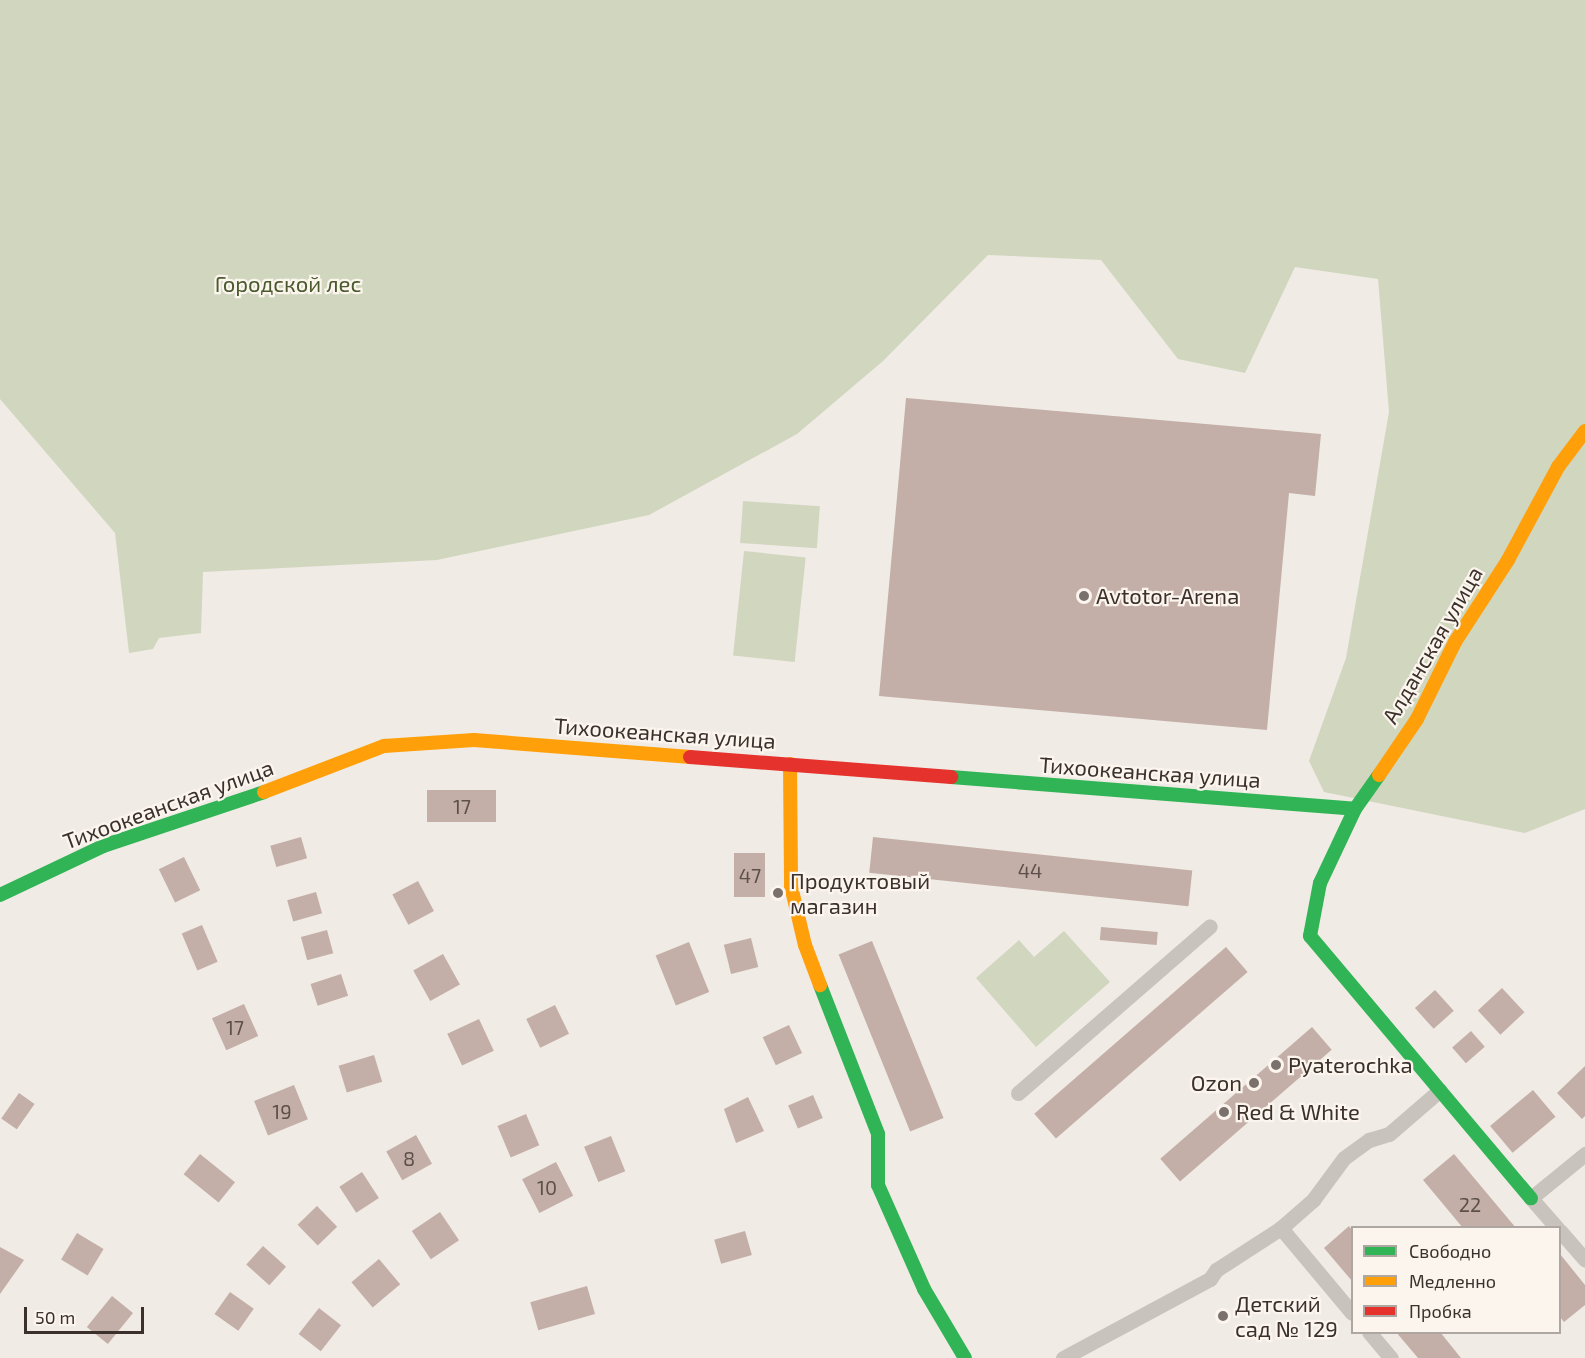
<!DOCTYPE html>
<meta charset="utf-8">
<style>
body{margin:0}
#map{position:relative;width:1585px;height:1358px;overflow:hidden;background:#f0ebe5;font-family:"Exo 2",sans-serif}
div>[style]{position:absolute}
.green>*{inset:0;background:#d1d6bf;transform-origin:0 0}
.building>*{inset:0;background:#c3afa7;transform-origin:0 0}
.street>*{height:15px;margin:-7.5px;padding:0 7.5px;transform-origin:7.5px;border-radius:7.5px;background:#c9c3be}
.fast>*{height:14px;margin:-7px;padding:0 7px;transform-origin:7px;border-radius:7px;background:#30b455}
.slow>*{height:14px;margin:-7px;padding:0 7px;transform-origin:7px;border-radius:7px;background:#ff9f0a}
.jam>*{height:14px;margin:-7px;padding:0 7px;transform-origin:7px;border-radius:7px;background:#e5322d}
.dots>*{width:16px;height:16px;translate:-50% -50%;box-sizing:border-box;border:3px solid #fbf5ee;border-radius:50%}
span{translate:-50% -50%;white-space:nowrap;text-align:center;line-height:1.15;-webkit-text-stroke:4.5px #fbf5ee;paint-order:stroke}
.number-label{font-size:20px;color:#5d504a}
.number-label span{-webkit-text-stroke-width:0}
.park-label{font-size:22px;color:#4a5a2e}
.poi-label{font-size:22px;color:#3b302b}
.left{translate:0 -50%;text-align:left}
.right{translate:-100% -50%;text-align:right}
.street-label{font-size:22px;color:#3b302b}
.legend{position:absolute;left:1351px;top:1226px;width:210px;height:108px;box-sizing:border-box;background:#fbf5ee;border:2px solid #aea6a0;margin:0;padding:8px 10px;list-style:none;font-size:18px;color:#3b302b}
.legend li{display:flex;align-items:center;gap:12px;height:30px}
.legend b{width:30px;border:2px solid #aea6a0}
.scale{position:absolute;left:24px;top:1307px;width:120px;height:27px;box-sizing:border-box;border:3px solid #3b302b;border-top:0;padding-left:8px;font-size:18px;line-height:21px;white-space:nowrap;color:#3b302b;-webkit-text-stroke:4px #fbf5ee;paint-order:stroke}
</style>
<div id="map">
<div class="green">
<i style="clip-path:polygon(0 0,1585px 0,1585px 809px,1525px 833px,1324px 792px,1309px 761px,1346px 658px,1389px 412px,1378px 279px,1295px 267px,1245px 373px,1178px 359px,1101px 260px,988px 255px,883px 361px,797px 434px,649px 515px,437px 560px,203px 572px,201px 633px,159px 638px,153px 649px,129px 653px,115px 533px,0 399px)"></i>
<i style="left:743px;top:501px;width:77px;height:42px;rotate:4deg"></i>
<i style="left:744px;top:551px;width:62px;height:105px;rotate:6deg"></i>
<i style="clip-path:polygon(1064px 931px,1110px 982px,1036px 1047px,976px 978px,1019px 940px,1034px 957px)"></i>
</div>
<div class="building">
<i style="clip-path:polygon(906px 398px,1321px 434px,1315px 496px,1289px 493px,1267px 730px,879px 696px)"></i>
<i style="left:496px;top:790px;width:32px;height:69px;rotate:90deg"></i>
<i style="left:301px;top:837px;width:22px;height:32px;rotate:74deg"></i>
<i style="left:873px;top:837px;width:321px;height:36px;rotate:6deg"></i>
<i style="left:765px;top:853px;width:44px;height:31px;rotate:90deg"></i>
<i style="left:184px;top:857px;width:37px;height:28px;rotate:64deg"></i>
<i style="left:418px;top:881px;width:34px;height:29px;rotate:62deg"></i>
<i style="left:773px;top:886px;width:10px;height:13px"></i>
<i style="left:316px;top:892px;width:22px;height:30px;rotate:74deg"></i>
<i style="left:202px;top:925px;width:40px;height:22px;rotate:67deg"></i>
<i style="left:1101px;top:927px;width:57px;height:13px;rotate:5deg"></i>
<i style="left:327px;top:930px;width:24px;height:27px;rotate:75deg"></i>
<i style="left:751px;top:938px;width:30px;height:28px;rotate:76deg"></i>
<i style="left:872px;top:941px;width:191px;height:36px;rotate:68deg"></i>
<i style="left:689px;top:942px;width:54px;height:36px;rotate:68deg"></i>
<i style="left:1226px;top:947px;width:33px;height:254px;rotate:49deg"></i>
<i style="left:443px;top:954px;width:35px;height:34px;rotate:61deg"></i>
<i style="left:341px;top:974px;width:23px;height:32px;rotate:72deg"></i>
<i style="left:1502px;top:988px;width:33px;height:33px;rotate:47deg"></i>
<i style="left:1435px;top:990px;width:28px;height:27px;rotate:48deg"></i>
<i style="left:244px;top:1004px;width:35px;height:35px;rotate:66deg"></i>
<i style="left:555px;top:1005px;width:32px;height:32px;rotate:64deg"></i>
<i style="left:479px;top:1019px;width:35px;height:35px;rotate:65deg"></i>
<i style="left:789px;top:1025px;width:31px;height:29px;rotate:65deg"></i>
<i style="left:1312px;top:1027px;width:30px;height:201px;rotate:49deg"></i>
<i style="left:1471px;top:1031px;width:21px;height:25px;rotate:49deg"></i>
<i style="left:374px;top:1055px;width:28px;height:37px;rotate:73deg"></i>
<i style="clip-path:polygon(1585px 1066px,1585px 1116px,1582px 1119px,1557px 1093px)"></i>
<i style="left:294px;top:1085px;width:37px;height:43px;rotate:68deg"></i>
<i style="left:1533px;top:1090px;width:35px;height:56px;rotate:50deg"></i>
<i style="left:19px;top:1093px;width:19px;height:31px;rotate:35deg"></i>
<i style="left:813px;top:1095px;width:25px;height:27px;rotate:67deg"></i>
<i style="clip-path:polygon(748px 1097px,764px 1131px,736px 1143px,724px 1109px)"></i>
<i style="left:526px;top:1114px;width:34px;height:31px;rotate:67deg"></i>
<i style="left:416px;top:1135px;width:33px;height:34px;rotate:61deg"></i>
<i style="left:611px;top:1136px;width:38px;height:29px;rotate:68deg"></i>
<i style="left:200px;top:1154px;width:45px;height:26px;rotate:39deg"></i>
<i style="clip-path:polygon(1454px 1154px,1516px 1228px,1463px 1228px,1423px 1180px)"></i>
<i style="left:556px;top:1162px;width:38px;height:38px;rotate:63deg"></i>
<i style="left:362px;top:1172px;width:31px;height:27px;rotate:57deg"></i>
<i style="left:317px;top:1206px;width:29px;height:27px;rotate:46deg"></i>
<i style="left:440px;top:1212px;width:34px;height:34px;rotate:56deg"></i>
<i style="clip-path:polygon(1349px 1226px,1352px 1230px,1352px 1281px,1324px 1248px)"></i>
<i style="left:745px;top:1231px;width:25px;height:32px;rotate:74deg"></i>
<i style="left:77px;top:1233px;width:31px;height:31px;rotate:31deg"></i>
<i style="left:263px;top:1246px;width:31px;height:25px;rotate:42deg"></i>
<i style="clip-path:polygon(0 1247px,24px 1260px,0 1294px)"></i>
<i style="clip-path:polygon(1560px 1254px,1585px 1285px,1585px 1305px,1564px 1322px,1560px 1317px)"></i>
<i style="left:379px;top:1259px;width:33px;height:36px;rotate:50deg"></i>
<i style="left:587px;top:1286px;width:29px;height:59px;rotate:74deg"></i>
<i style="left:230px;top:1292px;width:29px;height:27px;rotate:35deg"></i>
<i style="left:112px;top:1296px;width:27px;height:40px;rotate:39deg"></i>
<i style="left:319px;top:1308px;width:28px;height:33px;rotate:38deg"></i>
<i style="clip-path:polygon(1396px 1332px,1440px 1332px,1461px 1358px,1418px 1358px)"></i>
</div>
<div class="street">
<i style="left:1018px;top:1093px;width:254px;rotate:-41deg"></i>
<i style="left:1557px;top:1228px;width:40px;rotate:-131deg"></i>
<i style="left:1531px;top:1198px;width:70px;rotate:-39.2deg"></i>
<i style="left:1560px;top:1231px;width:38px;rotate:49deg"></i>
<i style="left:1352px;top:1313px;width:111px;rotate:-129.9deg"></i>
<i style="left:1281px;top:1228px;width:43px;rotate:-41.2deg"></i>
<i style="left:1313px;top:1200px;width:52px;rotate:-53.6deg"></i>
<i style="left:1344px;top:1158px;width:31px;rotate:-36deg"></i>
<i style="left:1369px;top:1140px;width:21px;rotate:-17deg"></i>
<i style="left:1389px;top:1134px;width:67px;rotate:-40.8deg"></i>
<i style="left:1369px;top:1332px;width:34px;rotate:50deg"></i>
<i style="left:1063px;top:1358px;width:167px;rotate:-28.3deg"></i>
<i style="left:1210px;top:1279px;width:11px;rotate:-56deg"></i>
<i style="left:1216px;top:1270px;width:77px;rotate:-32.9deg"></i>
</div>
<div class="fast">
<i style="left:1379px;top:775px;width:42px;rotate:125.2deg"></i>
<i style="left:1355px;top:809px;width:82px;rotate:115.3deg"></i>
<i style="left:1320px;top:883px;width:54px;rotate:100.7deg"></i>
<i style="left:1310px;top:936px;width:343px;rotate:49.9deg"></i>
<i style="left:951px;top:777px;width:405px;rotate:4.5deg"></i>
<i style="left:0;top:895px;width:114px;rotate:-25.4deg"></i>
<i style="left:103px;top:846px;width:170px;rotate:-18.5deg"></i>
<i style="left:820px;top:985px;width:160px;rotate:68.7deg"></i>
<i style="left:878px;top:1134px;width:51px;rotate:90deg"></i>
<i style="left:878px;top:1185px;width:114px;rotate:66.1deg"></i>
<i style="left:924px;top:1289px;width:80px;rotate:59.3deg"></i>
</div>
<div class="slow">
<i style="left:790px;top:764px;width:122px;rotate:89.5deg"></i>
<i style="left:791px;top:886px;width:61px;rotate:76.7deg"></i>
<i style="left:805px;top:945px;width:43px;rotate:69.4deg"></i>
<i style="left:1379px;top:775px;width:68px;rotate:-55.8deg"></i>
<i style="left:1417px;top:719px;width:86px;rotate:-63.7deg"></i>
<i style="left:1455px;top:642px;width:98px;rotate:-57.1deg"></i>
<i style="left:1508px;top:560px;width:106px;rotate:-61.7deg"></i>
<i style="left:1558px;top:467px;width:45px;rotate:-53.1deg"></i>
<i style="left:264px;top:792px;width:129px;rotate:-21deg"></i>
<i style="left:384px;top:746px;width:90px;rotate:-3.8deg"></i>
<i style="left:474px;top:740px;width:217px;rotate:4.5deg"></i>
</div>
<div class="jam">
<i style="left:690px;top:757px;width:262px;rotate:4.4deg"></i>
</div>
<div class="dots">
<i style="left:1084px;top:596px;background:#7a716c"></i>
<i style="left:778px;top:893px;background:#7a716c"></i>
<i style="left:1276px;top:1065px;background:#7a716c"></i>
<i style="left:1254px;top:1083px;background:#7a716c"></i>
<i style="left:1224px;top:1112px;background:#7a716c"></i>
<i style="left:1223px;top:1316px;background:#7a716c"></i>
</div>
<div class="number-label">
<span style="left:462px;top:806px">17</span>
<span style="left:1030px;top:870px">44</span>
<span style="left:750px;top:875px">47</span>
<span style="left:235px;top:1027px">17</span>
<span style="left:282px;top:1111px">19</span>
<span style="left:409px;top:1158px">8</span>
<span style="left:547px;top:1187px">10</span>
<span style="left:1470px;top:1204px">22</span>
</div>
<div class="park-label">
<span style="left:288px;top:284px">Городской лес</span>
</div>
<div class="poi-label">
<span class="left" style="left:1096px;top:596px">Avtotor-Arena</span>
<span class="left" style="left:790px;top:893px">Продуктовый<br>магазин</span>
<span class="left" style="left:1288px;top:1065px">Pyaterochka</span>
<span class="right" style="left:1242px;top:1083px">Ozon</span>
<span class="left" style="left:1236px;top:1112px">Red &amp; White</span>
<span class="left" style="left:1235px;top:1316px">Детский<br>сад № 129</span>
</div>
<div class="street-label">
<span style="left:1432px;top:645px;rotate:-60deg">Алданская улица</span>
<span style="left:665px;top:733px;rotate:4deg">Тихоокеанская улица</span>
<span style="left:1150px;top:772px;rotate:4deg">Тихоокеанская улица</span>
<span style="left:168px;top:804px;rotate:-20deg">Тихоокеанская улица</span>
</div>
<ul class="legend">
<li><b style="height:8px;background:#30b455"></b>Свободно</li>
<li><b style="height:8px;background:#ff9f0a"></b>Медленно</li>
<li><b style="height:8px;background:#e5322d"></b>Пробка</li>
</ul>
<div class="scale">50 m</div>
</div>
